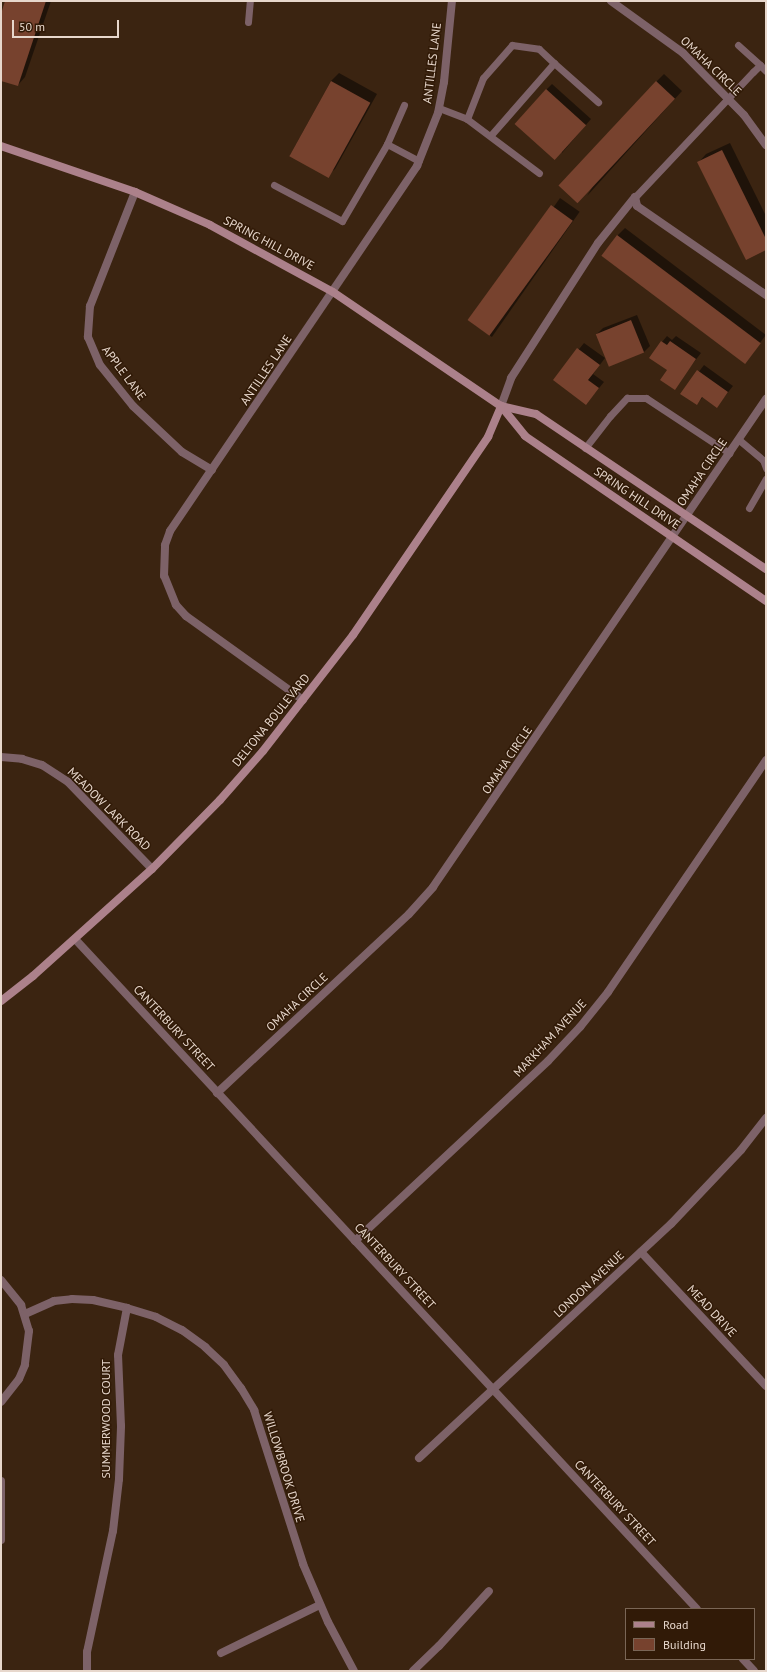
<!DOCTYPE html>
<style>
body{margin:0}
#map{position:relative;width:767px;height:1672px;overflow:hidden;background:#3b2411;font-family:"PT Sans",sans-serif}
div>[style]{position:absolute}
.shadow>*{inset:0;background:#0007;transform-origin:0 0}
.building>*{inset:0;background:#77422e;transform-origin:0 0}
.lane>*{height:7px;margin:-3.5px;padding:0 3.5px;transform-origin:3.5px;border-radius:3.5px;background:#7d6268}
.street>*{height:8px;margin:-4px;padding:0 4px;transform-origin:4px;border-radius:4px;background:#7d6268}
.secondary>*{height:8px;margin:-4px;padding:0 4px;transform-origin:4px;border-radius:4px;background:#ac818b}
span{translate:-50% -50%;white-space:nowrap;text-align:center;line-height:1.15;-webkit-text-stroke:3px #311a07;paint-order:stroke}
.street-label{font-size:12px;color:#e7d7cc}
.frame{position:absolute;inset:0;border:2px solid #e7d7cc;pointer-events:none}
.legend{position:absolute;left:625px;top:1608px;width:130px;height:52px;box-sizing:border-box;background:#311a07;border:1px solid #7a6656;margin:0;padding:5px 7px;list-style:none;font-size:12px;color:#e7d7cc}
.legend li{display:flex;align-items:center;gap:8px;height:20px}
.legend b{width:20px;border:1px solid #7a6656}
.scale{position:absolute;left:12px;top:20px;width:107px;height:18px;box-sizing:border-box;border:2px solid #e7d7cc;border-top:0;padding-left:5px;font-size:12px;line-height:14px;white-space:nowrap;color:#e7d7cc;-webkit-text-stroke:3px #311a07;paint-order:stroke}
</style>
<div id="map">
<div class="shadow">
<i style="clip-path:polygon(7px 1px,51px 1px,25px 77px,18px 85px,1px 80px,1px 21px)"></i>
<i style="clip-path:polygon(339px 73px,377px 94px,335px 169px,327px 176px,290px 155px,331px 81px)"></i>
<i style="clip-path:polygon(664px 74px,682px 91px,587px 196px,656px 82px)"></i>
<i style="clip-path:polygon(552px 84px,591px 119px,562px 153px,546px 90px)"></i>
<i style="clip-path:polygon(730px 143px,766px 216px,766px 249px,699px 162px,706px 154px)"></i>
<i style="left:560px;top:198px;width:24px;height:153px;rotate:35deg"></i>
<i style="clip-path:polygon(625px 228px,766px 335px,744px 363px,617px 236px)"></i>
<i style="clip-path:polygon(637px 315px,650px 346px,644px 352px,610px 365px,597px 334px,603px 328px)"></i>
<i style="clip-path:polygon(667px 336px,672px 340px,676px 336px,701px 353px,674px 388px,662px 342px)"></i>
<i style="clip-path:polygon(584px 343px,605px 358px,593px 374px,604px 382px,586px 404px,554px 380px)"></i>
<i style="clip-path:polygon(704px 365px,733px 386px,717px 406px,703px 397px,697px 404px,682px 394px)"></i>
</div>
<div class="building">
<i style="clip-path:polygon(5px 1px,46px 1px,18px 86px,1px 81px,1px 14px)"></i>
<i style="left:331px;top:81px;width:45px;height:86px;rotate:29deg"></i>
<i style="left:656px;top:81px;width:26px;height:143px;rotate:43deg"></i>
<i style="left:546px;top:89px;width:54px;height:47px;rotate:42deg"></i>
<i style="clip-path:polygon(722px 150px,766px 239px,766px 250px,746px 260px,697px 162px)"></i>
<i style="left:551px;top:205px;width:27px;height:142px;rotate:36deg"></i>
<i style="left:617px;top:235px;width:180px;height:26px;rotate:37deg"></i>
<i style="left:631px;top:320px;width:35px;height:38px;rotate:68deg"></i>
<i style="clip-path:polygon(661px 341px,667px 345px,670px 341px,696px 359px,675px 390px,660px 380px,667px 370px,649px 358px)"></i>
<i style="clip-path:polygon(577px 348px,600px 365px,588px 380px,599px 388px,586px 405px,553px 380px)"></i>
<i style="clip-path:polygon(697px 370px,728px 392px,717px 408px,702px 397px,697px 405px,680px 394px)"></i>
</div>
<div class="lane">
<i style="left:248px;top:22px;width:21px;rotate:-85deg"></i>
<i style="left:738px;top:45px;width:30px;rotate:42deg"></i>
<i style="left:554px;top:63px;width:59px;rotate:41.6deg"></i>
<i style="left:404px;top:105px;width:43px;rotate:113.6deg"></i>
<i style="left:387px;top:144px;width:36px;rotate:28deg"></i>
<i style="left:439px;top:108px;width:30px;rotate:21deg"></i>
<i style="left:467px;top:119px;width:90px;rotate:36.9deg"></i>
<i style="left:467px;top:119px;width:44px;rotate:-68.7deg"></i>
<i style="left:483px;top:78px;width:44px;rotate:-48.7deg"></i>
<i style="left:512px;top:45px;width:27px;rotate:8deg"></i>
<i style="left:539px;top:49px;width:21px;rotate:43deg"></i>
<i style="left:554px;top:63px;width:96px;rotate:131.2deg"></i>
<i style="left:274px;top:185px;width:77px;rotate:27.9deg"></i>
<i style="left:342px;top:221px;width:89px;rotate:-59.7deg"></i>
<i style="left:635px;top:197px;width:172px;rotate:-46.7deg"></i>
<i style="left:753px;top:72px;width:10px;rotate:-45deg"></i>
<i style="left:760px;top:65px;width:8px;rotate:45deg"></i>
<i style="left:738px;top:439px;width:33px;rotate:40deg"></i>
<i style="left:763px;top:460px;width:9px;rotate:69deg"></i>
<i style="left:585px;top:448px;width:41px;rotate:-52deg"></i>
<i style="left:610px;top:416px;width:25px;rotate:-47deg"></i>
<i style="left:627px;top:398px;width:19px"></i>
<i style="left:646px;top:398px;width:100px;rotate:33.5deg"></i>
<i style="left:749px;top:508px;width:34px;rotate:-60deg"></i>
</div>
<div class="street">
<i style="left:611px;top:1px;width:89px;rotate:35.8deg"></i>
<i style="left:683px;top:53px;width:87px;rotate:45.5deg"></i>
<i style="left:744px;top:115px;width:37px;rotate:54deg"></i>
<i style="left:135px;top:192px;width:123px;rotate:111.5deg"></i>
<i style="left:90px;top:306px;width:31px;rotate:94deg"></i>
<i style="left:88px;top:337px;width:30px;rotate:67deg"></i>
<i style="left:100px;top:365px;width:53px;rotate:51.2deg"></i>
<i style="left:133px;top:406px;width:67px;rotate:43.2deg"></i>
<i style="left:182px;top:452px;width:35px;rotate:31deg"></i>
<i style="left:635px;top:197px;width:9px;rotate:77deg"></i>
<i style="left:637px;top:206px;width:157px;rotate:34.6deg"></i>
<i style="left:501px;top:406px;width:30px;rotate:-70deg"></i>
<i style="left:511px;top:378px;width:161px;rotate:-57.2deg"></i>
<i style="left:598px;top:243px;width:59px;rotate:-51.2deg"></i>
<i style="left:303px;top:700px;width:144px;rotate:-144.3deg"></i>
<i style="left:186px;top:616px;width:15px;rotate:-132deg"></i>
<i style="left:176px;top:605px;width:31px;rotate:-112deg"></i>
<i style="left:164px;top:576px;width:31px;rotate:-88deg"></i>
<i style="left:165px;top:545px;width:15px;rotate:-70deg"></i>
<i style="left:170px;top:531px;width:441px;rotate:-55.9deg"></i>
<i style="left:417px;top:166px;width:57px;rotate:-68.4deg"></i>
<i style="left:438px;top:113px;width:32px;rotate:-79deg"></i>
<i style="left:444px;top:82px;width:81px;rotate:-84.4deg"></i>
<i style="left:1px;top:757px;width:21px;rotate:5deg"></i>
<i style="left:22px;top:759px;width:21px;rotate:17deg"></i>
<i style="left:42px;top:765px;width:31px;rotate:33deg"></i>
<i style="left:68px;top:782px;width:121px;rotate:46deg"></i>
<i style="left:75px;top:939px;width:914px;rotate:47.13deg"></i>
<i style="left:217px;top:1093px;width:262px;rotate:-43deg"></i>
<i style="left:409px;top:914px;width:36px;rotate:-48deg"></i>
<i style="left:433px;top:887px;width:591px;rotate:-55.69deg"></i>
<i style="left:355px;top:1241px;width:264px;rotate:-43deg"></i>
<i style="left:548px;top:1061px;width:47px;rotate:-46.7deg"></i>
<i style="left:580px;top:1027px;width:45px;rotate:-51.3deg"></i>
<i style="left:608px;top:992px;width:281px;rotate:-55.7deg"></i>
<i style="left:641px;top:1252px;width:183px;rotate:47deg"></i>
<i style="left:1px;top:1280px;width:32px;rotate:51deg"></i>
<i style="left:21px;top:1305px;width:27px;rotate:73deg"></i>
<i style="left:29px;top:1331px;width:34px;rotate:97deg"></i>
<i style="left:25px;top:1365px;width:15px;rotate:113deg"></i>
<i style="left:19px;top:1379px;width:29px;rotate:128deg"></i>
<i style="left:25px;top:1314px;width:32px;rotate:-24deg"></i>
<i style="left:54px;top:1301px;width:18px;rotate:-6deg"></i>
<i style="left:72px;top:1299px;width:21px;rotate:3deg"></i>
<i style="left:93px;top:1300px;width:35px;rotate:13deg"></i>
<i style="left:127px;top:1308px;width:30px;rotate:17deg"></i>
<i style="left:156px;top:1317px;width:29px;rotate:27deg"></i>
<i style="left:182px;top:1330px;width:29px;rotate:36deg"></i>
<i style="left:205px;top:1347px;width:26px;rotate:43deg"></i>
<i style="left:224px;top:1365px;width:29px;rotate:54deg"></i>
<i style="left:241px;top:1388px;width:26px;rotate:59deg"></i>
<i style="left:254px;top:1410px;width:162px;rotate:72.3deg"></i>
<i style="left:303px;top:1564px;width:63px;rotate:66.7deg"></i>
<i style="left:328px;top:1622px;width:55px;rotate:62deg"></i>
<i style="left:419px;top:1458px;width:344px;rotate:-42.9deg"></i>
<i style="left:671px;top:1224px;width:102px;rotate:-46.6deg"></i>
<i style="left:741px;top:1150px;width:41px;rotate:-52deg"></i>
<i style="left:1px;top:1481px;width:59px;rotate:90deg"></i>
<i style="left:221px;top:1653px;width:110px;rotate:-25.9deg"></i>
<i style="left:743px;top:1659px;width:16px;rotate:47deg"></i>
<i style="left:87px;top:1671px;width:19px;rotate:-90deg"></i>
<i style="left:87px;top:1652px;width:124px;rotate:-77.9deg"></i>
<i style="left:113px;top:1531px;width:52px;rotate:-83.4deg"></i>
<i style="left:119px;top:1479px;width:53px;rotate:-87.8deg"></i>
<i style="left:121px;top:1426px;width:71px;rotate:-92.4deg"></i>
<i style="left:118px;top:1355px;width:48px;rotate:-79.2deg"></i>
<i style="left:413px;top:1671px;width:36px;rotate:-44deg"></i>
<i style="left:439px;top:1646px;width:74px;rotate:-47.7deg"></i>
</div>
<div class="secondary">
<i style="left:1px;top:146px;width:142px;rotate:18.9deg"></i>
<i style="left:135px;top:192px;width:82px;rotate:23.7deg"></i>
<i style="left:210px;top:225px;width:140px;rotate:28.6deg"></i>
<i style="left:333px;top:292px;width:203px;rotate:34.2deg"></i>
<i style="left:501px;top:406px;width:38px;rotate:51deg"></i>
<i style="left:525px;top:436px;width:292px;rotate:34.4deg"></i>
<i style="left:501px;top:406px;width:36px;rotate:13deg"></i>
<i style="left:536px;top:414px;width:277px;rotate:34deg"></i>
<i style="left:1px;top:1001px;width:41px;rotate:-38deg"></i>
<i style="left:33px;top:976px;width:160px;rotate:-42deg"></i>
<i style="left:152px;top:869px;width:97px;rotate:-45.4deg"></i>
<i style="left:220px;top:800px;width:65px;rotate:-48.7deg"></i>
<i style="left:263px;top:751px;width:147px;rotate:-52.2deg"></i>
<i style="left:353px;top:635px;width:240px;rotate:-55.7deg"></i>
<i style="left:488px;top:437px;width:34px;rotate:-67deg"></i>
</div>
<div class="street-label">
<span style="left:432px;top:63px;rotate:-83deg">ANTILLES LANE</span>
<span style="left:711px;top:66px;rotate:44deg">OMAHA CIRCLE</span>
<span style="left:269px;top:243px;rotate:28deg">SPRING HILL DRIVE</span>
<span style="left:266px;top:370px;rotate:-56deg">ANTILLES LANE</span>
<span style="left:124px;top:373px;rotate:53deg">APPLE LANE</span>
<span style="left:702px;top:472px;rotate:-56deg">OMAHA CIRCLE</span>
<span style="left:637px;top:498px;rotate:34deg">SPRING HILL DRIVE</span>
<span style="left:271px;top:720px;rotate:-51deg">DELTONA BOULEVARD</span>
<span style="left:507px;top:760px;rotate:-56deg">OMAHA CIRCLE</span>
<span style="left:109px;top:809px;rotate:45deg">MEADOW LARK ROAD</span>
<span style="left:297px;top:1002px;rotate:-43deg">OMAHA CIRCLE</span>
<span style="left:174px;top:1028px;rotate:47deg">CANTERBURY STREET</span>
<span style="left:550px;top:1038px;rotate:-47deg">MARKHAM AVENUE</span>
<span style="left:395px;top:1266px;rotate:47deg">CANTERBURY STREET</span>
<span style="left:589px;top:1284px;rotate:-43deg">LONDON AVENUE</span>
<span style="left:712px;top:1311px;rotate:47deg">MEAD DRIVE</span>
<span style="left:106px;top:1419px;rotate:-90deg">SUMMERWOOD COURT</span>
<span style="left:284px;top:1467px;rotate:73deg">WILLOWBROOK DRIVE</span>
<span style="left:615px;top:1503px;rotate:47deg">CANTERBURY STREET</span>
</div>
<div class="frame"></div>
<ul class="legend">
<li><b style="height:5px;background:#ac818b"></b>Road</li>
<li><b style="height:11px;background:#77422e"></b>Building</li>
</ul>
<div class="scale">50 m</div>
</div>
